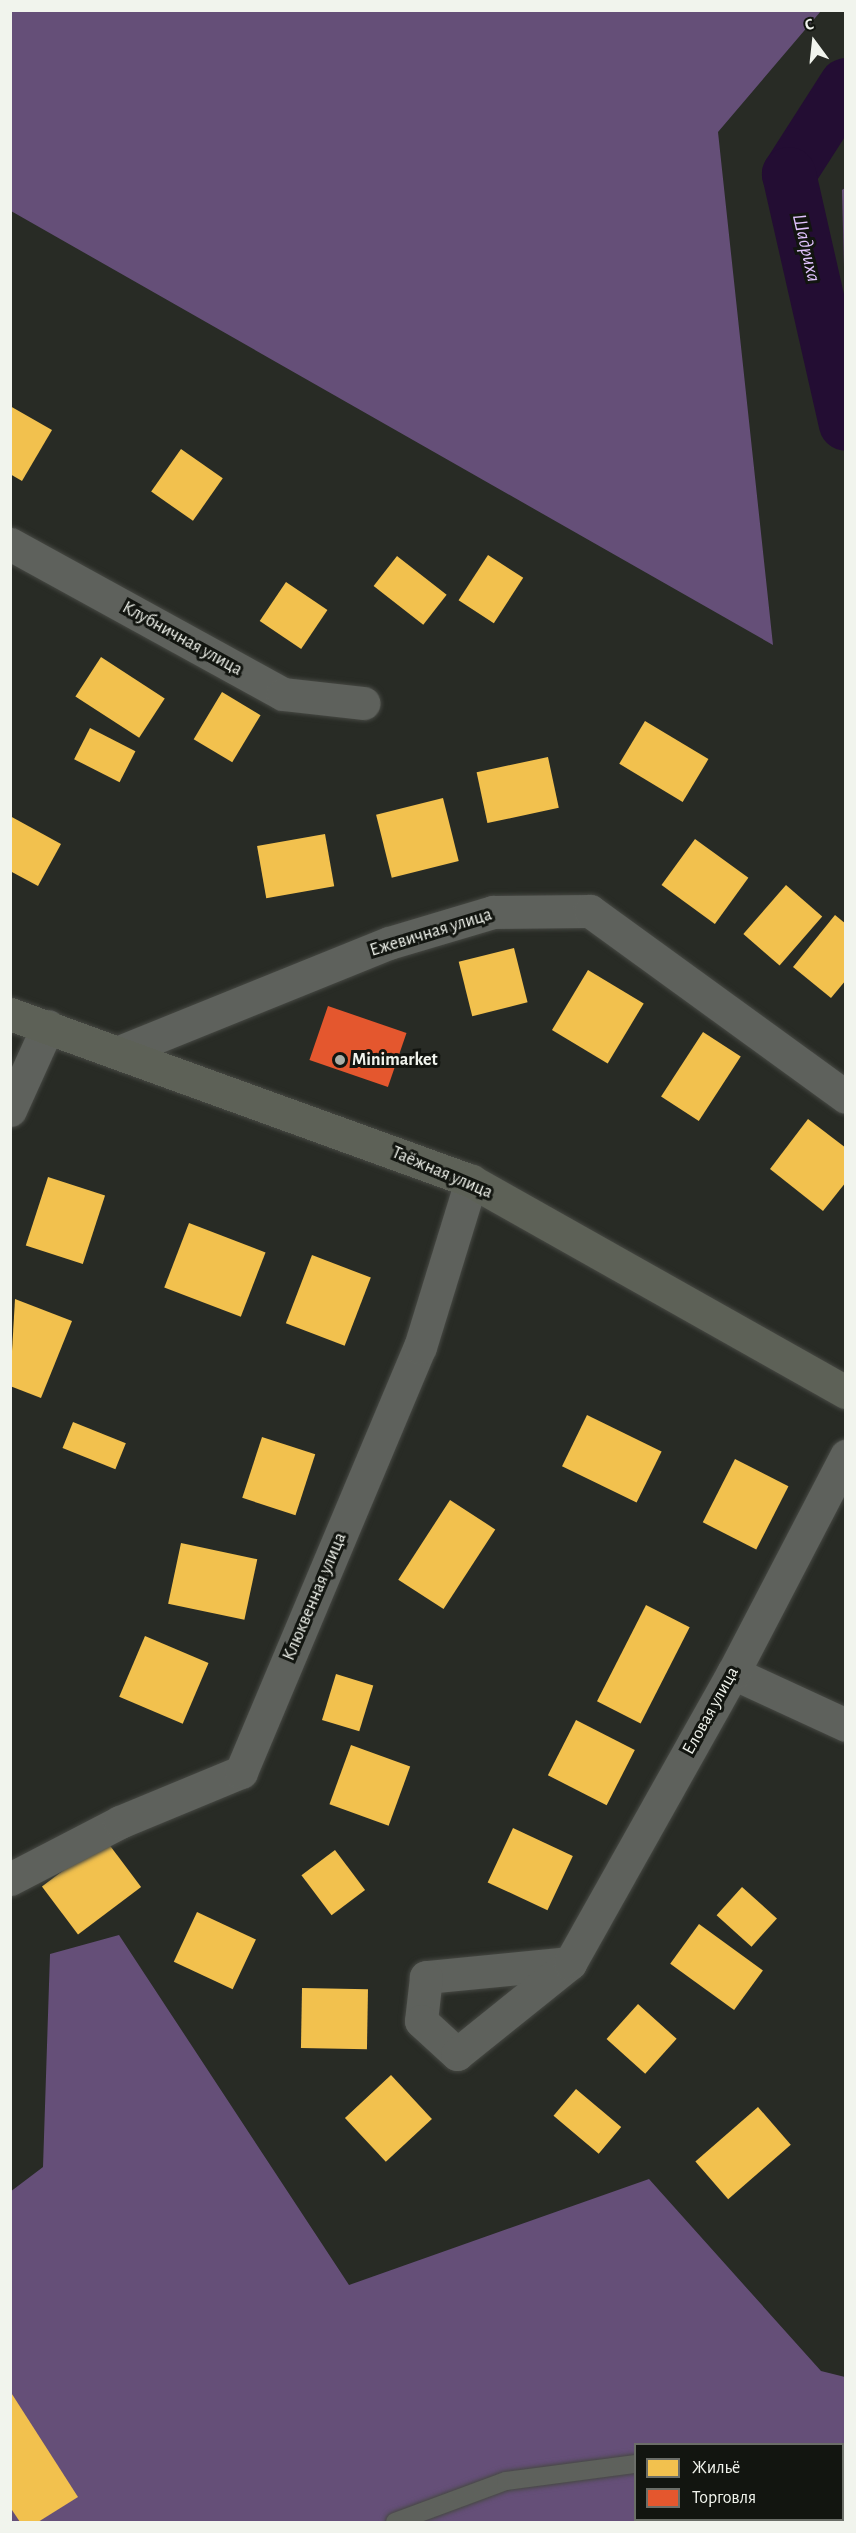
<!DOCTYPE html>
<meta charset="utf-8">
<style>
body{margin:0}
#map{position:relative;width:856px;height:2533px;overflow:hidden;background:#282b25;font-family:"Alegreya Sans",sans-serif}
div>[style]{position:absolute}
.forest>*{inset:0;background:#654f78}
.homes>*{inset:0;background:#f2c14e;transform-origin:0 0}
.shops>*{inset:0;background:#e4572e;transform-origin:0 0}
.river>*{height:54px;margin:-27px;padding:0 27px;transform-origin:27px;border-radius:27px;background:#230d33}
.roads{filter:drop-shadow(0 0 2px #464843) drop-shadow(0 0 2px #464843)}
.lane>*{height:18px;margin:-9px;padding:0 9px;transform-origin:9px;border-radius:9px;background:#5e615c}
.street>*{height:33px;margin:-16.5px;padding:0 16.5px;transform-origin:16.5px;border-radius:16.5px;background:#5e615c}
.secondary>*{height:33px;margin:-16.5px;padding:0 16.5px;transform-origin:16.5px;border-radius:16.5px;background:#5d6157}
.dots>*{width:16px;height:16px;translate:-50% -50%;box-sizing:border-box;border:3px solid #121510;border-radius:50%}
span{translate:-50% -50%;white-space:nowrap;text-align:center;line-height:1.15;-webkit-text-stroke:6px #121510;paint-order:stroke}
.street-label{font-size:18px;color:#f1f4ed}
.poi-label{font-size:18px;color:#f1f4ed;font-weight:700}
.left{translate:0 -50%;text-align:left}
.water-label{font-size:20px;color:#e1c3fe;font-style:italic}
.frame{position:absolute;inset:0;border:12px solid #f1f4ed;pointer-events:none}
.legend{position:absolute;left:634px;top:2443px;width:210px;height:78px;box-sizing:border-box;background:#121510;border:2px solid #6b6e68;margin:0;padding:8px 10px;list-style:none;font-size:18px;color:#f1f4ed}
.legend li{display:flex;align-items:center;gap:12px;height:30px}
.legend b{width:30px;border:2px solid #6b6e68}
.north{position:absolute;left:784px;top:12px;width:60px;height:60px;-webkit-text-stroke:4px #121510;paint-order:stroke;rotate:345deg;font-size:16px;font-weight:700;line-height:24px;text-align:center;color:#f1f4ed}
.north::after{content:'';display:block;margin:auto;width:21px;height:27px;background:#f1f4ed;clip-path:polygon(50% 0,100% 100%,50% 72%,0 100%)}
</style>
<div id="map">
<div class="forest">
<i style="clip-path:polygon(11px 10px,821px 11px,718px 132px,773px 645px,11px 211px)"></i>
<i style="clip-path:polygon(845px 188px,845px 306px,842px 190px)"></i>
<i style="clip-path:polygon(evenodd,119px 1935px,349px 2285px,649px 2179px,821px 2371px,845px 2377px,845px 2522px,11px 2522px,10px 2192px,43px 2167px,50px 1954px,119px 1935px,636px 2444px,842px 2444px,842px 2520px,636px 2520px,636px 2444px)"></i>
</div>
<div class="homes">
<i style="clip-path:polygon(10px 406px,52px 430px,22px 481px,10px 474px)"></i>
<i style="left:181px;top:449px;width:51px;height:52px;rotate:35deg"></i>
<i style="left:488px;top:555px;width:42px;height:54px;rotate:33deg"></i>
<i style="left:397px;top:556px;width:63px;height:38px;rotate:38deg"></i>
<i style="left:286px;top:582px;width:50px;height:47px;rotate:34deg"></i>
<i style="left:101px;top:657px;width:76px;height:47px;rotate:33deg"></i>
<i style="left:222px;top:692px;width:45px;height:55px;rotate:31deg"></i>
<i style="left:645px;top:721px;width:74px;height:50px;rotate:31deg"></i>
<i style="left:90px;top:728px;width:51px;height:35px;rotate:27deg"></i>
<i style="left:548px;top:757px;width:52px;height:73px;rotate:78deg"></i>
<i style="left:443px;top:798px;width:65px;height:69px;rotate:76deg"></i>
<i style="clip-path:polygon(10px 816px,61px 844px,38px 886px,10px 871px)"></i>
<i style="left:325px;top:834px;width:53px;height:69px;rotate:80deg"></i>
<i style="left:695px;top:839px;width:66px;height:57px;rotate:36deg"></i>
<i style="left:786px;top:885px;width:48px;height:65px;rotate:41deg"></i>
<i style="clip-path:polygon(835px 915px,846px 924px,846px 980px,831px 998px,793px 967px)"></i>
<i style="left:514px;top:948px;width:56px;height:57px;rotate:76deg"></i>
<i style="left:588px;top:970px;width:65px;height:70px;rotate:31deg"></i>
<i style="left:703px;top:1032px;width:45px;height:77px;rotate:33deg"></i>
<i style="clip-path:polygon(808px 1119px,846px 1148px,846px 1182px,823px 1211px,770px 1169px)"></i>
<i style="left:48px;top:1177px;width:60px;height:72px;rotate:18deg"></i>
<i style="left:189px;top:1223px;width:82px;height:69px;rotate:21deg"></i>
<i style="left:312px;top:1255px;width:63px;height:73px;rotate:21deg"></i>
<i style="clip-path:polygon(15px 1299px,72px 1321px,41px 1398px,10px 1386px)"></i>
<i style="left:587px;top:1415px;width:83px;height:57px;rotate:26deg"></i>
<i style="left:73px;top:1422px;width:57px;height:28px;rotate:22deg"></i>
<i style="left:262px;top:1437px;width:56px;height:64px;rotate:18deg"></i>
<i style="left:735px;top:1459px;width:60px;height:71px;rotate:27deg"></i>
<i style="left:450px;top:1500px;width:54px;height:95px;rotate:33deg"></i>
<i style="left:181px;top:1543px;width:78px;height:62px;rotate:12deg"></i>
<i style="left:646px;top:1605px;width:49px;height:108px;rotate:27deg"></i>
<i style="left:145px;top:1636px;width:69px;height:66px;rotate:23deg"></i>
<i style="left:336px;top:1674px;width:39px;height:48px;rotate:17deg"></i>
<i style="left:576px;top:1720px;width:66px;height:62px;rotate:27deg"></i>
<i style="left:351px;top:1745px;width:63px;height:63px;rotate:20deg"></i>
<i style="left:513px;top:1828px;width:66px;height:60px;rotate:25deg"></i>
<i style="left:105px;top:1839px;width:60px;height:79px;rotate:53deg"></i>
<i style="left:335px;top:1850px;width:50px;height:42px;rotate:53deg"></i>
<i style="left:742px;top:1887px;width:47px;height:38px;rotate:42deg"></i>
<i style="left:197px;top:1912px;width:65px;height:55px;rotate:25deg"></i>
<i style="left:699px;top:1924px;width:79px;height:49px;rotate:36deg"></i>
<i style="left:302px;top:1988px;width:66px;height:60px;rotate:1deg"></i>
<i style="left:638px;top:2004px;width:52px;height:47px;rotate:42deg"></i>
<i style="left:391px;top:2075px;width:60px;height:63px;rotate:47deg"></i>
<i style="left:576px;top:2089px;width:59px;height:35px;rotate:40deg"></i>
<i style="left:758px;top:2107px;width:50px;height:83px;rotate:49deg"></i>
<i style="clip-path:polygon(10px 2391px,78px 2497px,38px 2522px,20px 2522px,10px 2507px)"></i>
</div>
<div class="shops">
<i style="left:328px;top:1006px;width:83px;height:57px;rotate:19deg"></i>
</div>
<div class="river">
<i style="left:846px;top:85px;width:106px;rotate:122.6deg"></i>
<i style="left:789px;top:174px;width:256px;rotate:77.2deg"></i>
</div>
<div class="roads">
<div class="lane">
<i style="left:793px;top:2520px;width:5px;rotate:22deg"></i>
<i style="left:395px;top:2522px;width:118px;rotate:-20.3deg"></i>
<i style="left:506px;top:2481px;width:131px;rotate:-7.5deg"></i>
</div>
<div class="street">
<i style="left:10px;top:544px;width:311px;rotate:28.8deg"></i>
<i style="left:283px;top:694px;width:81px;rotate:6.4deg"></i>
<i style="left:119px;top:1052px;width:291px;rotate:-22deg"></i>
<i style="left:389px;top:943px;width:109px;rotate:-16.6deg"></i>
<i style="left:493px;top:912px;width:97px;rotate:-0.6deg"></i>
<i style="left:590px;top:911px;width:316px;rotate:36deg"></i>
<i style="left:10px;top:1110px;width:92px;rotate:-65.7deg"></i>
<i style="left:733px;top:1673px;width:124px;rotate:24.7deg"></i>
<i style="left:10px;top:1879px;width:124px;rotate:-27.4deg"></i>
<i style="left:120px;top:1822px;width:131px;rotate:-22.5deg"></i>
<i style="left:241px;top:1772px;width:461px;rotate:-67.2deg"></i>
<i style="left:420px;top:1347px;width:174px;rotate:-72.9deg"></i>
<i style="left:570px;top:1963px;width:145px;rotate:174.4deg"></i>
<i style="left:426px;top:1977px;width:44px;rotate:96.5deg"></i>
<i style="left:421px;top:2021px;width:49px;rotate:42.5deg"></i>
<i style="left:457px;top:2054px;width:145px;rotate:-38.8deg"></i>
<i style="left:570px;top:1963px;width:333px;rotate:-60.7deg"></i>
<i style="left:733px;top:1673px;width:245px;rotate:-62.5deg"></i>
</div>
<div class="secondary">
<i style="left:10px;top:1014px;width:490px;rotate:19.9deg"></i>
<i style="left:471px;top:1181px;width:430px;rotate:29.4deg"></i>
</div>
</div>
<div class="dots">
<i style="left:340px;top:1060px;background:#abaea7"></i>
</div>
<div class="street-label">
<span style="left:182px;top:639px;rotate:29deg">Клубничная улица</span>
<span style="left:431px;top:933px;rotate:-17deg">Ежевичная улица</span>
<span style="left:442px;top:1173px;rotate:23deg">Таёжная улица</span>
<span style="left:315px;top:1597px;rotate:-67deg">Клюквенная улица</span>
<span style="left:711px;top:1711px;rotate:-61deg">Еловая улица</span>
</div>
<div class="poi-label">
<span class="left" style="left:352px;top:1060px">Minimarket</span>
</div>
<div class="water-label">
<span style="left:806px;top:248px;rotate:77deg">Шадриха</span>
</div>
<div class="frame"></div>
<ul class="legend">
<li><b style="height:16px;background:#f2c14e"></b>Жильё</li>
<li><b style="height:16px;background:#e4572e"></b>Торговля</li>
</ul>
<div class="north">С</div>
</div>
